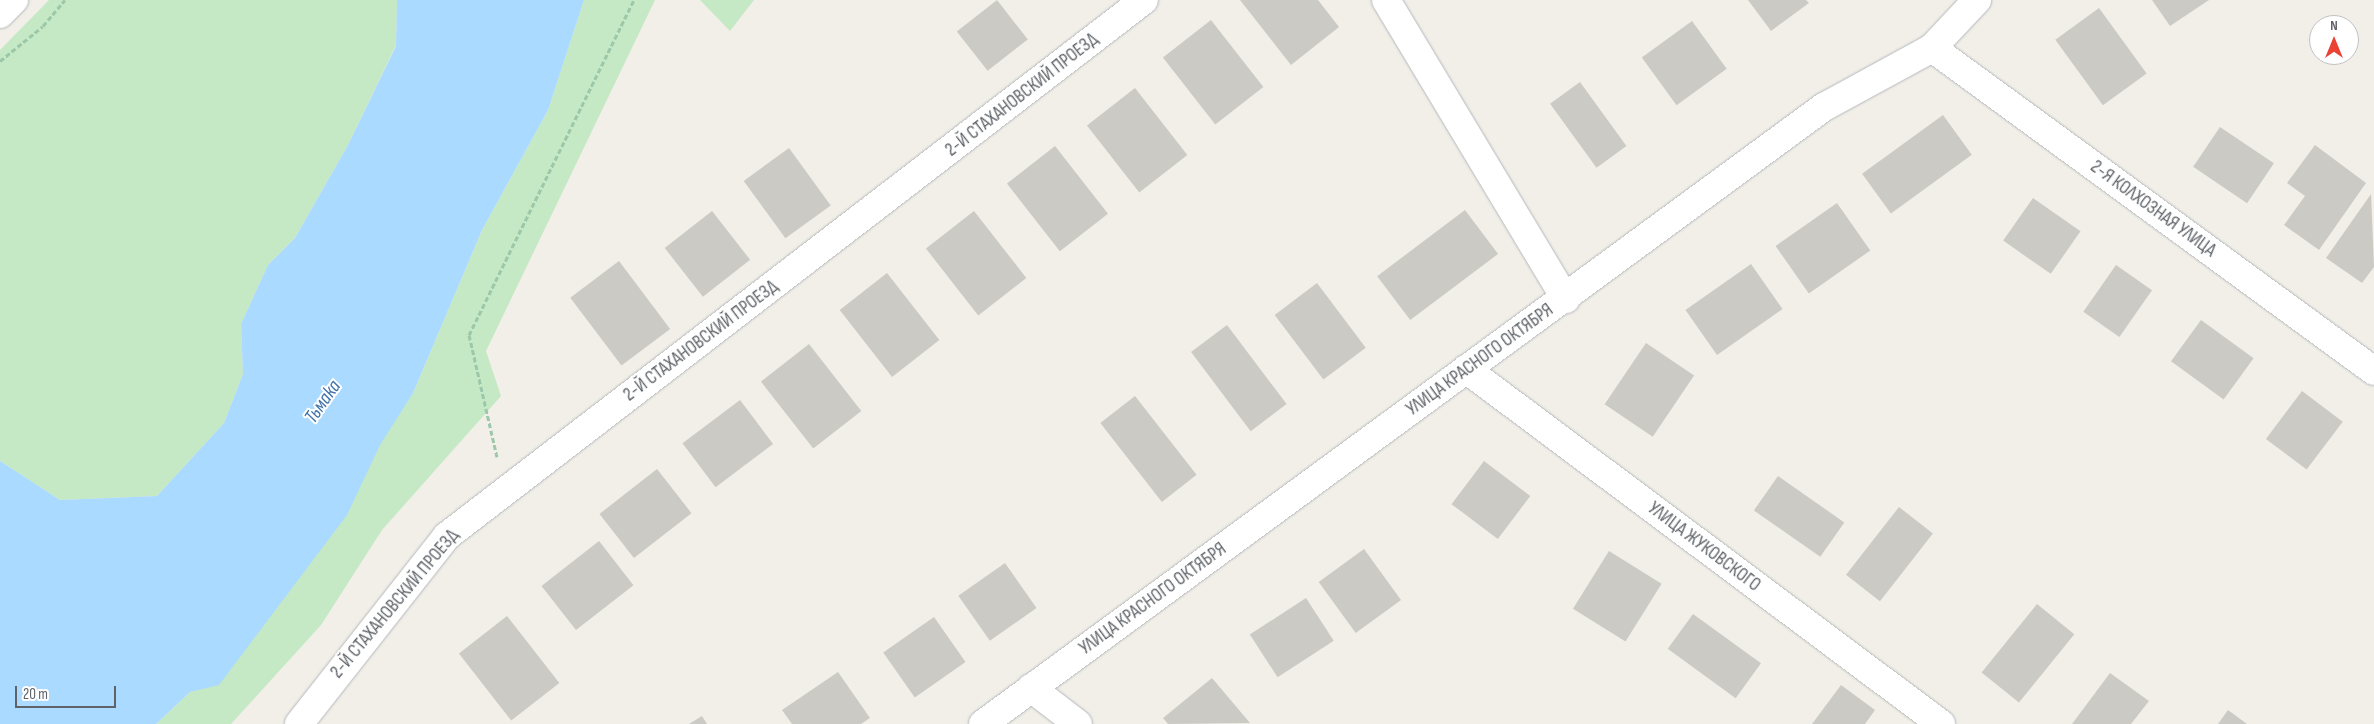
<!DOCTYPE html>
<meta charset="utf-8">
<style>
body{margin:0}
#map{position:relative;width:2374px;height:724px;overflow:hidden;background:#f1efe8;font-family:"Sofia Sans Condensed",sans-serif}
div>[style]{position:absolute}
.green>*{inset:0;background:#c5e8c5}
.water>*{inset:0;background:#aadaff}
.building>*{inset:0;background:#cccac5;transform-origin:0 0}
.path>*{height:3px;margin-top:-1.5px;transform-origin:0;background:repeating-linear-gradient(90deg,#9cc7a9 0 5px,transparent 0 7.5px)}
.roads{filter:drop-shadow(0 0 1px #b5b8bc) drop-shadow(0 0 1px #b5b8bc)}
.street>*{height:28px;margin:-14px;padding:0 14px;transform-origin:14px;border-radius:14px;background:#fff}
span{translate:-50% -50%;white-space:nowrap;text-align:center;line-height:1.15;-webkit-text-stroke:4px #fff;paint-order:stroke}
.street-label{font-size:19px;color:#5f6368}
.water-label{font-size:20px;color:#4174aa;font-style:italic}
.north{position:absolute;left:2309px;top:15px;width:50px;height:50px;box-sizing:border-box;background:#fff;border:1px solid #bfc1c3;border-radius:50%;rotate:0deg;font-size:14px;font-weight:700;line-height:20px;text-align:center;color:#5f6368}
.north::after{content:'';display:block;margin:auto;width:18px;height:22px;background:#ea4335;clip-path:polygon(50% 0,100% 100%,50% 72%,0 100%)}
.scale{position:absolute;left:15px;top:686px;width:101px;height:22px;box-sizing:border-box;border:2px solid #5f6368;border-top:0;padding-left:6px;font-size:15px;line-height:18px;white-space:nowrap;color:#5f6368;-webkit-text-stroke:4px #fff;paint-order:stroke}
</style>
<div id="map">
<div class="green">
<i style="clip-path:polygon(49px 0,397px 0,396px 45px,348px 145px,295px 238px,268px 265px,241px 324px,243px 374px,224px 423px,157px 496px,60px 500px,0 461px,0 50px)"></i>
<i style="clip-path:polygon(584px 0,655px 0,486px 351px,501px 396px,382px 530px,321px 625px,231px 724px,156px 724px,190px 692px,219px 684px,413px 393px,482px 230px,548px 110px)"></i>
<i style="clip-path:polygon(700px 0,754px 0,730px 31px)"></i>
</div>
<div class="water">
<i style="clip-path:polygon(397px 0,584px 0,548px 110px,482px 230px,413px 393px,380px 445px,347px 515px,219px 685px,190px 692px,156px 724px,0 724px,0 461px,60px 500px,157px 496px,224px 423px,243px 374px,241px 324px,268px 265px,295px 238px,348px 145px,396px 46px)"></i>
</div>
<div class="building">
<i style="left:997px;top:0;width:50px;height:51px;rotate:52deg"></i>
<i style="clip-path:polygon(1240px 0,1318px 0,1339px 27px,1291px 65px)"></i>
<i style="clip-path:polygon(1748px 0,1806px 0,1809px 3px,1771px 31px)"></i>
<i style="clip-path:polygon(2152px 0,2209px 0,2170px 26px)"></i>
<i style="left:2099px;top:8px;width:81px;height:54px;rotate:54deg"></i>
<i style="left:1211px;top:20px;width:85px;height:61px;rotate:52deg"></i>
<i style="left:1692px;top:21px;width:59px;height:62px;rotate:54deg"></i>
<i style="left:1580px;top:82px;width:79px;height:37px;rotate:54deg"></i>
<i style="left:1135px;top:88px;width:85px;height:61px;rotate:52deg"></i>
<i style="left:1943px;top:115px;width:49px;height:100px;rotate:54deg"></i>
<i style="left:2220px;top:127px;width:65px;height:48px;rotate:34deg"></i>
<i style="clip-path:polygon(2315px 145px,2366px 183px,2319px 250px,2284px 225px,2305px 196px,2287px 183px)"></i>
<i style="left:1055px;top:146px;width:86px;height:61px;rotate:52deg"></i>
<i style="left:789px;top:148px;width:71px;height:56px;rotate:54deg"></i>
<i style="clip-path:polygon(2371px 194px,2374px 267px,2362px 283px,2326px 258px)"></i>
<i style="left:2033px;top:198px;width:58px;height:52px;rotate:35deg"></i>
<i style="left:1837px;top:203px;width:58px;height:75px;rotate:55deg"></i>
<i style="left:1465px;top:210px;width:55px;height:110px;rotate:53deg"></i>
<i style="left:712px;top:211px;width:62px;height:60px;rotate:52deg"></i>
<i style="left:974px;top:211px;width:85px;height:61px;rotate:52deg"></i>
<i style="left:619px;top:261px;width:85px;height:61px;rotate:53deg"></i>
<i style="left:1751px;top:264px;width:55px;height:80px;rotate:55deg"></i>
<i style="left:2116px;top:265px;width:44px;height:57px;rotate:35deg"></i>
<i style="left:887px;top:273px;width:85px;height:60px;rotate:52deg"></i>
<i style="left:1317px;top:283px;width:81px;height:53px;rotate:53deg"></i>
<i style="left:2201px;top:320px;width:65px;height:51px;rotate:36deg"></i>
<i style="left:1227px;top:325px;width:99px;height:45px;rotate:53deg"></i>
<i style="left:1646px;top:343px;width:58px;height:74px;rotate:34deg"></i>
<i style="left:809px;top:344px;width:85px;height:61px;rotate:52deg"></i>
<i style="left:2302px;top:391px;width:51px;height:60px;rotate:37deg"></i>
<i style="left:1135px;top:396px;width:100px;height:44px;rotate:52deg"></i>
<i style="left:740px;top:400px;width:55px;height:72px;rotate:53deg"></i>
<i style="left:1484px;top:461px;width:58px;height:54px;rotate:37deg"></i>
<i style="left:657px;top:469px;width:56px;height:73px;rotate:52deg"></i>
<i style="left:1778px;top:476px;width:81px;height:42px;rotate:35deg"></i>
<i style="left:1899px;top:507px;width:43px;height:86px;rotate:38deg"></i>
<i style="left:599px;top:541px;width:56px;height:73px;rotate:52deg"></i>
<i style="left:1364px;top:549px;width:63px;height:56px;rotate:54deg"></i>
<i style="left:1609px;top:551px;width:62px;height:68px;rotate:32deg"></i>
<i style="left:1005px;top:563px;width:55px;height:57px;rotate:55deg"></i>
<i style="left:1306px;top:598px;width:51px;height:67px;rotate:57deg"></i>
<i style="left:2037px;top:604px;width:48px;height:88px;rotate:39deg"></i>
<i style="left:1693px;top:614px;width:84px;height:43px;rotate:36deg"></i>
<i style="left:507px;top:616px;width:85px;height:61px;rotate:52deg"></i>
<i style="left:934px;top:617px;width:55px;height:62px;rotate:55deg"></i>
<i style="clip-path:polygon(838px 672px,870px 718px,861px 724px,792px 724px,782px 710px)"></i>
<i style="clip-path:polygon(2110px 673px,2149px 701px,2131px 724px,2072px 724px)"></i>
<i style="clip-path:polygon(1212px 678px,1250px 723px,1168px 724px,1163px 718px)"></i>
<i style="clip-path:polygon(1841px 685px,1875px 710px,1865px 724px,1812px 724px)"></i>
<i style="clip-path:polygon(2228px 710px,2247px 724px,2218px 724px)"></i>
<i style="clip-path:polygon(702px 716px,707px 724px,689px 724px)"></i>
</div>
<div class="path">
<i style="left:0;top:61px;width:55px;rotate:-39.1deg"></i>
<i style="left:43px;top:26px;width:34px;rotate:-50deg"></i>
<i style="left:497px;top:457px;width:125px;rotate:-102.9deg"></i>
<i style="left:469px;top:335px;width:373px;rotate:-63.8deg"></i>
</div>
<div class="roads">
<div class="street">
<i style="left:1386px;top:0;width:349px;rotate:59deg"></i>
<i style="left:0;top:14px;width:20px;rotate:-45deg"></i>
<i style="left:1932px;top:48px;width:547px;rotate:36.16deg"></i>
<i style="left:1466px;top:369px;width:593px;rotate:36.77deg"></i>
<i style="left:1031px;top:688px;width:59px;rotate:37.5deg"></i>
<i style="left:299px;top:724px;width:239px;rotate:-51.8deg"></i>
<i style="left:447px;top:536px;width:879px;rotate:-37.56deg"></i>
<i style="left:983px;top:724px;width:1043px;rotate:-36.27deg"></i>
<i style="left:1824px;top:107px;width:123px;rotate:-28.6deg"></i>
<i style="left:1932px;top:48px;width:66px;rotate:-46.8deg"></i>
</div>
</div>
<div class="street-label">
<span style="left:1022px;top:95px;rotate:-38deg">2-Й СТАХАНОВСКИЙ ПРОЕЗД</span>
<span style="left:2153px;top:209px;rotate:36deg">2-Я КОЛХОЗНАЯ УЛИЦА</span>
<span style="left:701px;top:341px;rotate:-37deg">2-Й СТАХАНОВСКИЙ ПРОЕЗД</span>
<span style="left:1480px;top:360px;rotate:-36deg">УЛИЦА КРАСНОГО ОКТЯБРЯ</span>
<span style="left:1704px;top:547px;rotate:37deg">УЛИЦА ЖУКОВСКОГО</span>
<span style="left:1153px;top:599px;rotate:-36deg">УЛИЦА КРАСНОГО ОКТЯБРЯ</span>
<span style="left:395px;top:604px;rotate:-50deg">2-Й СТАХАНОВСКИЙ ПРОЕЗД</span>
</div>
<div class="water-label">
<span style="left:323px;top:402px;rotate:-55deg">Тьмака</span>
</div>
<div class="north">N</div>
<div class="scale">20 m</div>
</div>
